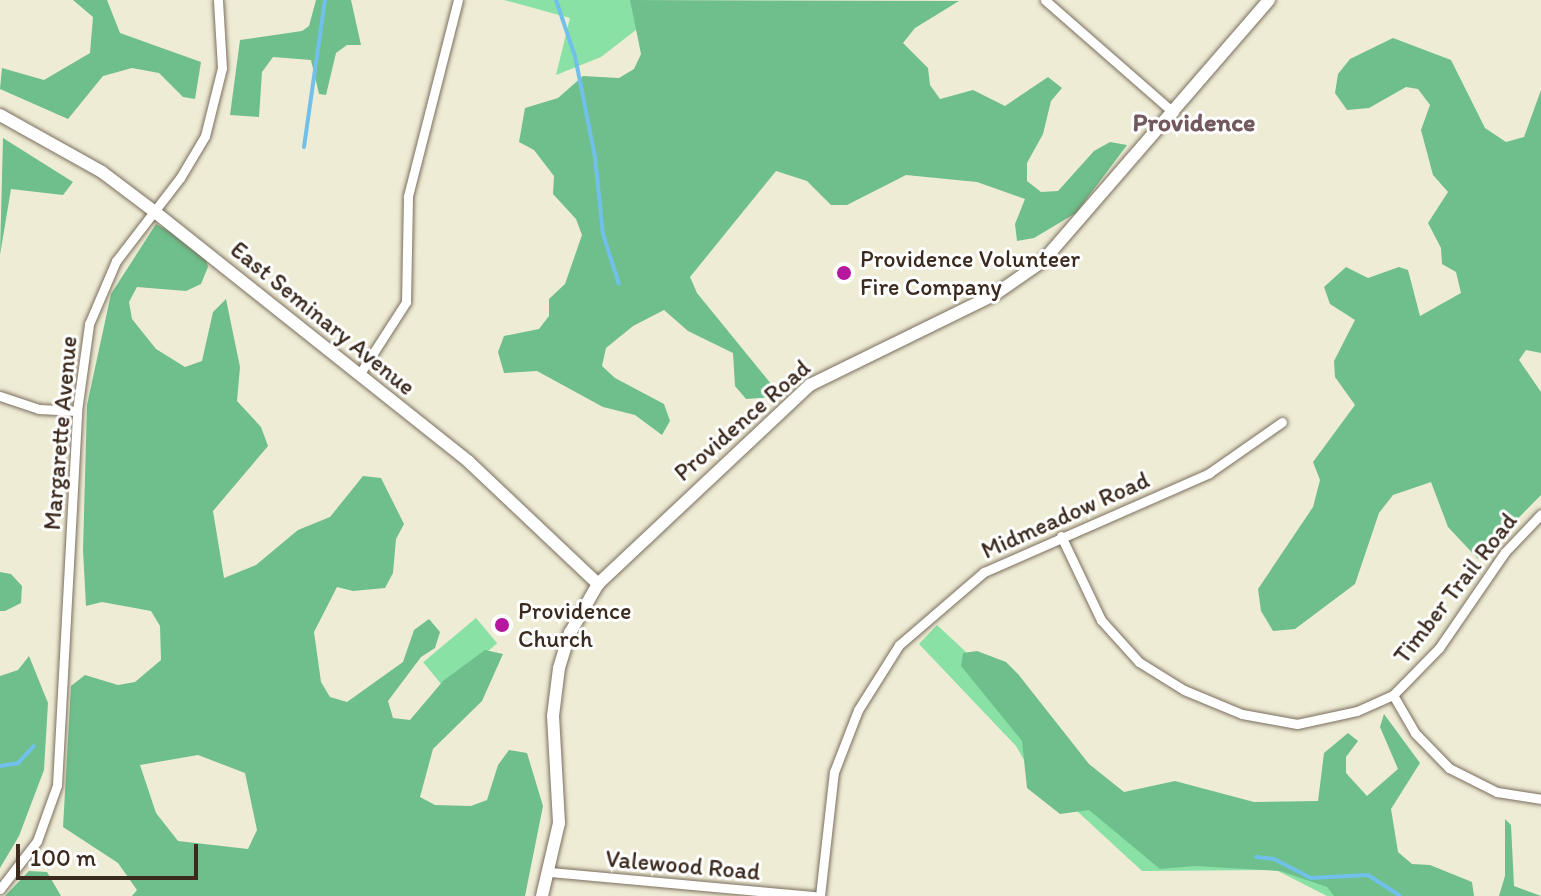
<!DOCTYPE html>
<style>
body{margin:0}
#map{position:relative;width:1541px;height:896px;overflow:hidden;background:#efecd5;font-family:Itim,sans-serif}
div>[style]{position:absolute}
.green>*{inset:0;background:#89e1a6;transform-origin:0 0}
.forest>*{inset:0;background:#6ebf8b}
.stream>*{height:4px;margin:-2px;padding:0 2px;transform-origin:2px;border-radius:2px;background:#70c0eb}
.roads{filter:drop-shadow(0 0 2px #7a6e5e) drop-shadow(0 0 2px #7a6e5e)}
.minor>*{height:9px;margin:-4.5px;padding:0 4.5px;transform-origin:4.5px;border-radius:4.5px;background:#fff}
.tertiary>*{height:12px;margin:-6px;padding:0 6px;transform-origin:6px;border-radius:6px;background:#fff}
.dots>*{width:22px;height:22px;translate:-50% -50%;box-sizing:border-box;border:4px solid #fff;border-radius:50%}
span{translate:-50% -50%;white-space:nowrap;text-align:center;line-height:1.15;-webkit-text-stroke:6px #fff;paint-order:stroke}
.poi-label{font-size:24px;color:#3b2a1e}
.left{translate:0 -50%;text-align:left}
.street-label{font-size:24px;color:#3b2a1e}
.neighbourhood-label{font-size:26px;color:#72595e;font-weight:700}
.scale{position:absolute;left:16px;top:844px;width:182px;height:36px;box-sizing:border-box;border:4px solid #3b2a1e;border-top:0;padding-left:10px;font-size:24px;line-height:28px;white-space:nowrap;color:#3b2a1e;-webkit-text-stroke:6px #fff;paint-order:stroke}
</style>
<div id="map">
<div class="green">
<i style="clip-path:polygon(504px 0,644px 0,654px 16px,601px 57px,556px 75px,570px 18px)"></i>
<i style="left:476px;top:618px;width:33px;height:69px;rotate:50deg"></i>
<i style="clip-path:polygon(937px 625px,1034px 715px,1156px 844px,1273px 845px,1388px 896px,1327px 896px,1276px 870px,1142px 871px,1027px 765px,1016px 746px,919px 644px)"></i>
</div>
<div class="forest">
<i style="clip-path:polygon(73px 0,107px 0,120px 33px,201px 62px,195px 99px,183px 97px,159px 73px,132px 68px,103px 76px,68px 119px,0 89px,2px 68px,44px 80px,90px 53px,93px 17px)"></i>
<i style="clip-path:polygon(316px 0,351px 0,361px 45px,347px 45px,336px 53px,326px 95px,319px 94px,311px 60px,273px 57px,262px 72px,259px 117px,230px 115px,240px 40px,302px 31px,309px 26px)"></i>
<i style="clip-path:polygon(630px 0,959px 1px,915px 28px,903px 43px,928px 68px,930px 85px,940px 99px,973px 90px,1005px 106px,1048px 77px,1062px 88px,1051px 101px,1043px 134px,1027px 163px,1027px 181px,1041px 192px,1058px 191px,1094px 151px,1110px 142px,1127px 145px,1076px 213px,1034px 238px,1017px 241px,1015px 224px,1025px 199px,977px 182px,906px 175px,847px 205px,831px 205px,807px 181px,776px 171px,690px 277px,697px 293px,776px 390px,774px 397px,746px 399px,735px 386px,733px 353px,688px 331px,664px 310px,633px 326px,606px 348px,602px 366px,615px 378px,664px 404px,670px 421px,662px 435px,635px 415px,603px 407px,537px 371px,504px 373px,498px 352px,504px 336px,539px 329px,549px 316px,549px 299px,565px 284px,582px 235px,576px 219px,553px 194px,554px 176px,534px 150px,519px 142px,525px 108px,558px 98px,583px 76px,619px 78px,634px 69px,641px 54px)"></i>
<i style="clip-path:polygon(1393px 38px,1451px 60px,1485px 128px,1506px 142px,1524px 137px,1541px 90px,1541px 353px,1526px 350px,1519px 360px,1541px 392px,1541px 495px,1478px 559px,1448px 527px,1431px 482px,1393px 495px,1379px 513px,1355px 584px,1295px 629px,1273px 631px,1261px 611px,1258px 589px,1313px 507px,1320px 480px,1313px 462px,1355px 405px,1335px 377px,1334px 361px,1355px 320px,1330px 304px,1324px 287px,1346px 267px,1368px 278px,1399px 267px,1408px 270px,1420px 316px,1461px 293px,1456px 272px,1442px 264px,1441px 248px,1428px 223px,1448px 192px,1433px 175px,1421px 130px,1430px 105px,1418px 89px,1406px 87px,1369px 108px,1347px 110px,1335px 93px,1338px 74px,1350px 59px)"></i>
<i style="clip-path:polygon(3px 138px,73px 182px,63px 195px,11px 189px,0 255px)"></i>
<i style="clip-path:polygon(evenodd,156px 224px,204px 250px,208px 267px,201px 284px,186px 291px,137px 287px,129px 302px,132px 319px,156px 349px,185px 367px,202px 361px,213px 312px,226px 299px,240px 367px,237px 401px,261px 427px,268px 446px,213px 511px,224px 578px,256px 565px,298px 530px,330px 517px,363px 476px,381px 478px,404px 524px,396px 539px,393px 573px,385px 588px,353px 591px,337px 587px,314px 632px,321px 682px,330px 697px,347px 702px,403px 662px,414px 630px,429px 619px,440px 632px,435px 648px,421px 657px,388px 701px,393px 718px,410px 720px,443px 681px,485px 650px,503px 654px,482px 701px,433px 749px,420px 797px,435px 805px,471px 806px,487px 800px,498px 765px,509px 750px,527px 753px,543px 806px,525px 896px,132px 896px,137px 890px,118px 863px,63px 827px,71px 686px,85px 675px,118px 685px,135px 682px,161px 660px,160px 626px,151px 611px,102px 602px,86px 606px,83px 550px,87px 405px,111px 294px,156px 224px,198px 755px,245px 773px,257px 830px,248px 849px,178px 841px,156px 813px,140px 765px,198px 755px)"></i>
<i style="clip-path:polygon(0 572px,11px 574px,22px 586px,21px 603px,5px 611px,0 611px)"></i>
<i style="clip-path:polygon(977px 651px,1006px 662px,1018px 674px,1089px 764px,1124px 792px,1175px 781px,1254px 802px,1318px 801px,1324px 753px,1348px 733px,1358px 741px,1346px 757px,1346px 773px,1367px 796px,1398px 769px,1380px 727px,1384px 714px,1420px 763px,1391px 809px,1398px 852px,1412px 864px,1430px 865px,1472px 882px,1474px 896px,1494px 896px,1334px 896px,1327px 887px,1280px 871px,1195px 866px,1160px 869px,1089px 810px,1060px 814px,1027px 788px,1022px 741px,961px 666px,963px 653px)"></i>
<i style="clip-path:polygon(29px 656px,48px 703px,44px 770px,19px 836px,0 868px,0 676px,18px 670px)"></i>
<i style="clip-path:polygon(1505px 819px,1511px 825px,1514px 886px,1541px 896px,1499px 896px,1505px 876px)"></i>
<i style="clip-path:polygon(29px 871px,47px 872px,61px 896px,5px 896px)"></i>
</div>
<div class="stream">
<i style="left:556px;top:0;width:59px;rotate:71.3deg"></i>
<i style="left:575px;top:56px;width:103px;rotate:78.8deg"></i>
<i style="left:595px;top:157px;width:77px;rotate:84.1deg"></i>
<i style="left:603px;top:234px;width:52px;rotate:72.3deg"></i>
<i style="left:304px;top:147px;width:148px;rotate:-81.9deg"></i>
<i style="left:0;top:766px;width:18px;rotate:-9deg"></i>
<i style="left:18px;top:763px;width:23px;rotate:-47deg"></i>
<i style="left:1256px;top:857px;width:18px;rotate:6deg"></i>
<i style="left:1274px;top:859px;width:42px;rotate:27.2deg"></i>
<i style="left:1311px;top:878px;width:57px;rotate:-3deg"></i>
<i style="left:1368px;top:875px;width:38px;rotate:33deg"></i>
</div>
<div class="roads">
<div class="minor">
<i style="left:1045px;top:0;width:171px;rotate:41.2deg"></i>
<i style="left:359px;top:375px;width:87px;rotate:-57.2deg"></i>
<i style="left:406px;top:302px;width:106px;rotate:-88.9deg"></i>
<i style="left:408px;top:196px;width:202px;rotate:-75.7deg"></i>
<i style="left:0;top:396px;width:41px;rotate:18.4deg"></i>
<i style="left:39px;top:409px;width:38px;rotate:3deg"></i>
<i style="left:1061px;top:536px;width:93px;rotate:64.5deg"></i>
<i style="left:1101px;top:620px;width:57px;rotate:47.9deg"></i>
<i style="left:1139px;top:662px;width:53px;rotate:31.9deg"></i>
<i style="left:1184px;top:690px;width:63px;rotate:22.5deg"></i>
<i style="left:1242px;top:714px;width:56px;rotate:10.3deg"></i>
<i style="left:1297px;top:724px;width:61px;rotate:-12.2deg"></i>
<i style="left:1357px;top:711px;width:39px;rotate:-24deg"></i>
<i style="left:1393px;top:695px;width:66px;rotate:-45.6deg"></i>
<i style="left:1439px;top:648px;width:116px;rotate:-55.5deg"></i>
<i style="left:1505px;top:552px;width:52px;rotate:-46.5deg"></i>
<i style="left:1393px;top:695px;width:44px;rotate:59.9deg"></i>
<i style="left:1415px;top:733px;width:49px;rotate:45.8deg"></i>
<i style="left:1449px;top:768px;width:54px;rotate:26.6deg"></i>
<i style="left:1497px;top:792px;width:45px;rotate:9deg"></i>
<i style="left:549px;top:872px;width:266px;rotate:5.2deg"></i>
<i style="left:0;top:889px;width:61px;rotate:-52.4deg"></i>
<i style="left:37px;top:841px;width:59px;rotate:-70.3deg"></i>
<i style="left:57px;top:785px;width:375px;rotate:-86.9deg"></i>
<i style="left:77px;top:411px;width:88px;rotate:-82.1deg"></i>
<i style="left:89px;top:324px;width:69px;rotate:-66.8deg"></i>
<i style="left:116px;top:261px;width:105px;rotate:-52.4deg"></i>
<i style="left:180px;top:178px;width:49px;rotate:-59.2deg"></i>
<i style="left:205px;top:136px;width:70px;rotate:-76deg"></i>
<i style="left:222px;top:68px;width:68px;rotate:-93.4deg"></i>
<i style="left:820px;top:896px;width:125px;rotate:-83.6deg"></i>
<i style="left:834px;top:772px;width:66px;rotate:-68.8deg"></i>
<i style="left:858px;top:710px;width:77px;rotate:-57.8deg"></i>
<i style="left:899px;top:645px;width:112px;rotate:-40.7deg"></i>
<i style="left:984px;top:572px;width:246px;rotate:-23.7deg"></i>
<i style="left:1209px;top:473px;width:89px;rotate:-34.9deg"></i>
</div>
<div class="tertiary">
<i style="left:0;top:115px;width:117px;rotate:29.2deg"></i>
<i style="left:102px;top:172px;width:66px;rotate:37deg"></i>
<i style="left:155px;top:212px;width:401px;rotate:38.5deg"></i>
<i style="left:469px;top:462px;width:178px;rotate:43.4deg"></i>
<i style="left:542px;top:896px;width:75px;rotate:-76.9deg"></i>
<i style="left:559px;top:823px;width:107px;rotate:-93.2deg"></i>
<i style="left:553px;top:716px;width:48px;rotate:-82.9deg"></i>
<i style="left:559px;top:668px;width:37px;rotate:-73deg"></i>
<i style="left:570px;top:633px;width:56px;rotate:-60.3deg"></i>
<i style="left:598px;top:584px;width:291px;rotate:-43.2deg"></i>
<i style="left:810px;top:385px;width:205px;rotate:-26.1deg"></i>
<i style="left:994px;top:295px;width:60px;rotate:-34.8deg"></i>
<i style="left:1043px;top:261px;width:345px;rotate:-49.1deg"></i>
</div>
</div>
<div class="dots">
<i style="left:844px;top:273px;background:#b5179e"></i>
<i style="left:502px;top:625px;background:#b5179e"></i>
</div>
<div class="poi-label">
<span class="left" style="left:860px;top:273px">Providence Volunteer<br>Fire Company</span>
<span class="left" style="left:518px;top:625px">Providence<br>Church</span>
</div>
<div class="street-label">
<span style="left:323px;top:318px;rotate:39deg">East Seminary Avenue</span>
<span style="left:742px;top:420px;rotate:-41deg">Providence Road</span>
<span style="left:60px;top:433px;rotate:-85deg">Margarette Avenue</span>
<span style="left:1065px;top:515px;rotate:-24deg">Midmeadow Road</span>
<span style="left:1455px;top:588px;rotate:-52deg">Timber Trail Road</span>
<span style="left:683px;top:865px;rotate:5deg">Valewood Road</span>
</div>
<div class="neighbourhood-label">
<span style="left:1194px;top:123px">Providence</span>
</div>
<div class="scale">100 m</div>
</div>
